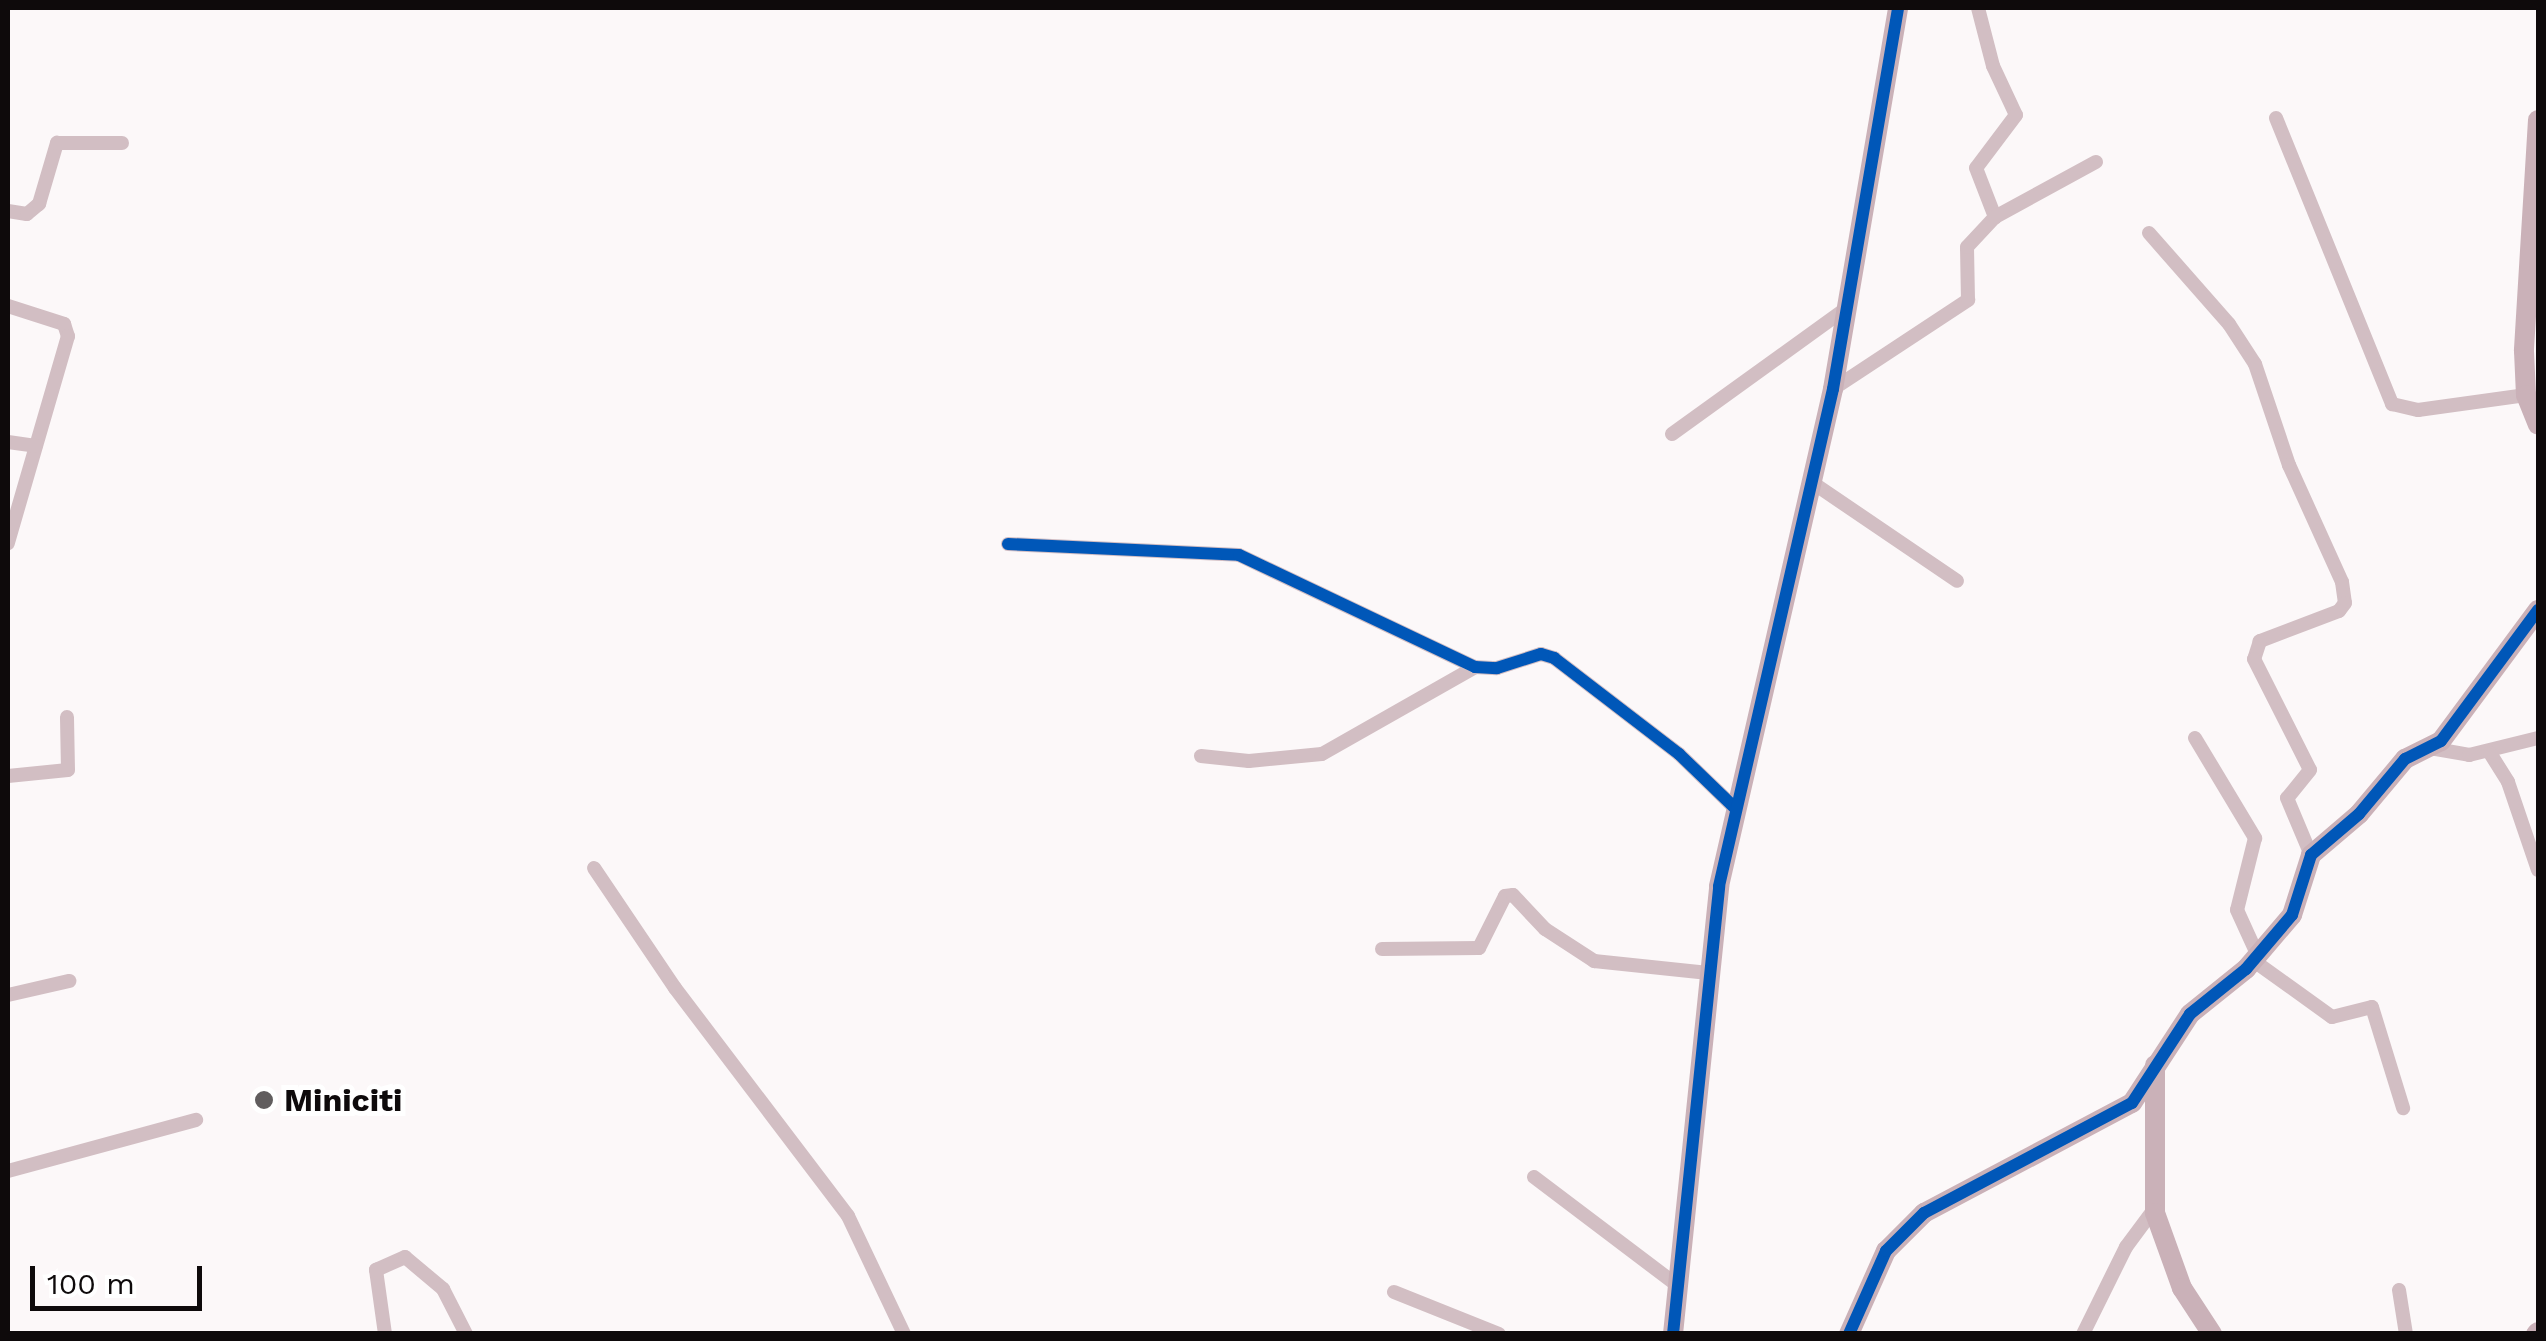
<!DOCTYPE html>
<style>
body{margin:0}
#map{position:relative;width:2546px;height:1341px;overflow:hidden;background:#fcf8f9;font-family:"Work Sans",sans-serif}
div>[style]{position:absolute}
.street>*{height:14px;margin:-7px;padding:0 7px;transform-origin:7px;border-radius:7px;background:#d2bec3}
.secondary>*{height:20px;margin:-10px;padding:0 10px;transform-origin:10px;border-radius:10px;background:#cab1b8}
.cycleway>*{height:12px;margin:-6px;padding:0 6px;transform-origin:6px;border-radius:6px;background:#0057b8}
.dots>*{width:28px;height:28px;translate:-50% -50%;box-sizing:border-box;border:5px solid #fff;border-radius:50%}
span{translate:-50% -50%;white-space:nowrap;text-align:center;line-height:1.15;-webkit-text-stroke:10px #fff;paint-order:stroke}
.poi-label{font-size:32px;color:#0e0a0b;font-weight:700}
.left{translate:0 -50%;text-align:left}
.frame{position:absolute;inset:0;border:10px solid #0e0a0b;pointer-events:none}
.scale{position:absolute;left:30px;top:1266px;width:172px;height:45px;box-sizing:border-box;border:5px solid #0e0a0b;border-top:0;padding-left:12px;font-size:30px;line-height:35px;white-space:nowrap;color:#0e0a0b;-webkit-text-stroke:8px #fff;paint-order:stroke}
</style>
<div id="map">
<div class="street">
<i style="left:1978px;top:8px;width:60px;rotate:75.5deg"></i>
<i style="left:1993px;top:66px;width:54px;rotate:64.9deg"></i>
<i style="left:2016px;top:115px;width:66px;rotate:127deg"></i>
<i style="left:1976px;top:168px;width:53px;rotate:68.8deg"></i>
<i style="left:2276px;top:118px;width:309px;rotate:67.9deg"></i>
<i style="left:2392px;top:404px;width:27px;rotate:13deg"></i>
<i style="left:2418px;top:410px;width:109px;rotate:-7.9deg"></i>
<i style="left:8px;top:211px;width:19px;rotate:9deg"></i>
<i style="left:27px;top:214px;width:16px;rotate:-40deg"></i>
<i style="left:39px;top:204px;width:64px;rotate:-73.6deg"></i>
<i style="left:57px;top:143px;width:65px"></i>
<i style="left:2149px;top:233px;width:121px;rotate:48.7deg"></i>
<i style="left:2229px;top:324px;width:48px;rotate:57deg"></i>
<i style="left:2255px;top:364px;width:107px;rotate:71.4deg"></i>
<i style="left:2289px;top:465px;width:128px;rotate:65.6deg"></i>
<i style="left:2342px;top:582px;width:21px;rotate:82deg"></i>
<i style="left:2345px;top:603px;width:10px;rotate:127deg"></i>
<i style="left:2339px;top:611px;width:85px;rotate:159.2deg"></i>
<i style="left:2260px;top:641px;width:19px;rotate:108deg"></i>
<i style="left:2254px;top:659px;width:124px;rotate:63.2deg"></i>
<i style="left:2310px;top:770px;width:36px;rotate:129deg"></i>
<i style="left:2287px;top:798px;width:62px;rotate:67.2deg"></i>
<i style="left:8px;top:306px;width:59px;rotate:17.8deg"></i>
<i style="left:64px;top:324px;width:13px;rotate:72deg"></i>
<i style="left:68px;top:336px;width:216px;rotate:106.2deg"></i>
<i style="left:1833px;top:389px;width:162px;rotate:-33.4deg"></i>
<i style="left:1968px;top:300px;width:53px;rotate:-91.1deg"></i>
<i style="left:1967px;top:247px;width:41px;rotate:-47deg"></i>
<i style="left:1995px;top:217px;width:115px;rotate:-28.6deg"></i>
<i style="left:1672px;top:434px;width:216px;rotate:-35.8deg"></i>
<i style="left:8px;top:442px;width:28px;rotate:8deg"></i>
<i style="left:1813px;top:483px;width:174px;rotate:34.2deg"></i>
<i style="left:1008px;top:544px;width:231px;rotate:2.7deg"></i>
<i style="left:1239px;top:555px;width:261px;rotate:25.4deg"></i>
<i style="left:1475px;top:667px;width:22px;rotate:3deg"></i>
<i style="left:1497px;top:668px;width:46px;rotate:-17.7deg"></i>
<i style="left:1541px;top:654px;width:14px;rotate:17deg"></i>
<i style="left:1554px;top:658px;width:158px;rotate:37.5deg"></i>
<i style="left:1679px;top:754px;width:78px;rotate:44deg"></i>
<i style="left:2195px;top:738px;width:117px;rotate:59deg"></i>
<i style="left:2255px;top:838px;width:74px;rotate:104deg"></i>
<i style="left:2237px;top:910px;width:51px;rotate:65.5deg"></i>
<i style="left:2430px;top:748px;width:40px;rotate:10deg"></i>
<i style="left:2469px;top:755px;width:71px;rotate:-13.8deg"></i>
<i style="left:2490px;top:753px;width:34px;rotate:58deg"></i>
<i style="left:2508px;top:782px;width:93px;rotate:71.2deg"></i>
<i style="left:1201px;top:756px;width:48px;rotate:5.9deg"></i>
<i style="left:1249px;top:761px;width:73px;rotate:-5.5deg"></i>
<i style="left:1322px;top:754px;width:176px;rotate:-29.6deg"></i>
<i style="left:8px;top:776px;width:60px;rotate:-5.7deg"></i>
<i style="left:68px;top:770px;width:53px;rotate:-91.1deg"></i>
<i style="left:594px;top:868px;width:145px;rotate:56deg"></i>
<i style="left:675px;top:988px;width:286px;rotate:52.8deg"></i>
<i style="left:848px;top:1216px;width:131px;rotate:64.6deg"></i>
<i style="left:1382px;top:949px;width:97px;rotate:-0.6deg"></i>
<i style="left:1479px;top:948px;width:58px;rotate:-63.4deg"></i>
<i style="left:1505px;top:896px;width:8px;rotate:-7deg"></i>
<i style="left:1513px;top:895px;width:47px;rotate:46.7deg"></i>
<i style="left:1545px;top:929px;width:59px;rotate:33.1deg"></i>
<i style="left:1594px;top:961px;width:115px;rotate:6deg"></i>
<i style="left:2254px;top:961px;width:96px;rotate:35.7deg"></i>
<i style="left:2332px;top:1017px;width:41px;rotate:-14deg"></i>
<i style="left:2372px;top:1007px;width:106px;rotate:72.9deg"></i>
<i style="left:8px;top:995px;width:63px;rotate:-12.9deg"></i>
<i style="left:8px;top:1171px;width:195px;rotate:-15.2deg"></i>
<i style="left:1534px;top:1177px;width:179px;rotate:37.1deg"></i>
<i style="left:2399px;top:1290px;width:45px;rotate:81deg"></i>
<i style="left:1394px;top:1292px;width:113px;rotate:21.8deg"></i>
<i style="left:385px;top:1334px;width:65px;rotate:-98deg"></i>
<i style="left:376px;top:1270px;width:32px;rotate:-24deg"></i>
<i style="left:405px;top:1257px;width:50px;rotate:40.1deg"></i>
<i style="left:443px;top:1289px;width:51px;rotate:62.9deg"></i>
<i style="left:2083px;top:1334px;width:97px;rotate:-63.7deg"></i>
<i style="left:2126px;top:1247px;width:49px;rotate:-53.4deg"></i>
</div>
<div class="secondary">
<i style="left:2538px;top:120px;width:231px;rotate:93.5deg"></i>
<i style="left:2524px;top:351px;width:44px;rotate:87.4deg"></i>
<i style="left:2526px;top:395px;width:32px;rotate:68deg"></i>
<i style="left:2155px;top:1065px;width:148px;rotate:90deg"></i>
<i style="left:2155px;top:1213px;width:80px;rotate:70.2deg"></i>
<i style="left:2182px;top:1288px;width:55px;rotate:56.9deg"></i>
<i style="left:1673px;top:1334px;width:450px;rotate:-84.1deg"></i>
<i style="left:1719px;top:886px;width:510px;rotate:-77.08deg"></i>
<i style="left:1833px;top:389px;width:387px;rotate:-80.3deg"></i>
<i style="left:1849px;top:1334px;width:91px;rotate:-66deg"></i>
<i style="left:1886px;top:1251px;width:54px;rotate:-45deg"></i>
<i style="left:1924px;top:1213px;width:235px;rotate:-27.9deg"></i>
<i style="left:2132px;top:1103px;width:106px;rotate:-56.9deg"></i>
<i style="left:2190px;top:1014px;width:72px;rotate:-38.8deg"></i>
<i style="left:2246px;top:969px;width:71px;rotate:-49.6deg"></i>
<i style="left:2292px;top:915px;width:63px;rotate:-72.4deg"></i>
<i style="left:2311px;top:855px;width:63px;rotate:-40.5deg"></i>
<i style="left:2359px;top:814px;width:72px;rotate:-50.1deg"></i>
<i style="left:2405px;top:759px;width:40px;rotate:-26.6deg"></i>
<i style="left:2441px;top:741px;width:163px;rotate:-53.5deg"></i>
<i style="left:2536px;top:1334px;width:3px;rotate:-45deg"></i>
</div>
<div class="cycleway">
<i style="left:1008px;top:544px;width:231px;rotate:2.7deg"></i>
<i style="left:1239px;top:555px;width:261px;rotate:25.4deg"></i>
<i style="left:1475px;top:667px;width:22px;rotate:3deg"></i>
<i style="left:1497px;top:668px;width:46px;rotate:-17.7deg"></i>
<i style="left:1541px;top:654px;width:14px;rotate:17deg"></i>
<i style="left:1554px;top:658px;width:158px;rotate:37.5deg"></i>
<i style="left:1679px;top:754px;width:78px;rotate:44deg"></i>
<i style="left:1673px;top:1334px;width:450px;rotate:-84.1deg"></i>
<i style="left:1719px;top:886px;width:510px;rotate:-77.08deg"></i>
<i style="left:1833px;top:389px;width:387px;rotate:-80.3deg"></i>
<i style="left:1849px;top:1334px;width:91px;rotate:-66deg"></i>
<i style="left:1886px;top:1251px;width:54px;rotate:-45deg"></i>
<i style="left:1924px;top:1213px;width:235px;rotate:-27.9deg"></i>
<i style="left:2132px;top:1103px;width:106px;rotate:-56.9deg"></i>
<i style="left:2190px;top:1014px;width:72px;rotate:-38.8deg"></i>
<i style="left:2246px;top:969px;width:71px;rotate:-49.6deg"></i>
<i style="left:2292px;top:915px;width:63px;rotate:-72.4deg"></i>
<i style="left:2311px;top:855px;width:63px;rotate:-40.5deg"></i>
<i style="left:2359px;top:814px;width:72px;rotate:-50.1deg"></i>
<i style="left:2405px;top:759px;width:40px;rotate:-26.6deg"></i>
<i style="left:2441px;top:741px;width:163px;rotate:-53.5deg"></i>
</div>
<div class="dots">
<i style="left:264px;top:1100px;background:#615d5e"></i>
</div>
<div class="poi-label">
<span class="left" style="left:284px;top:1100px">Miniciti</span>
</div>
<div class="frame"></div>
<div class="scale">100 m</div>
</div>
